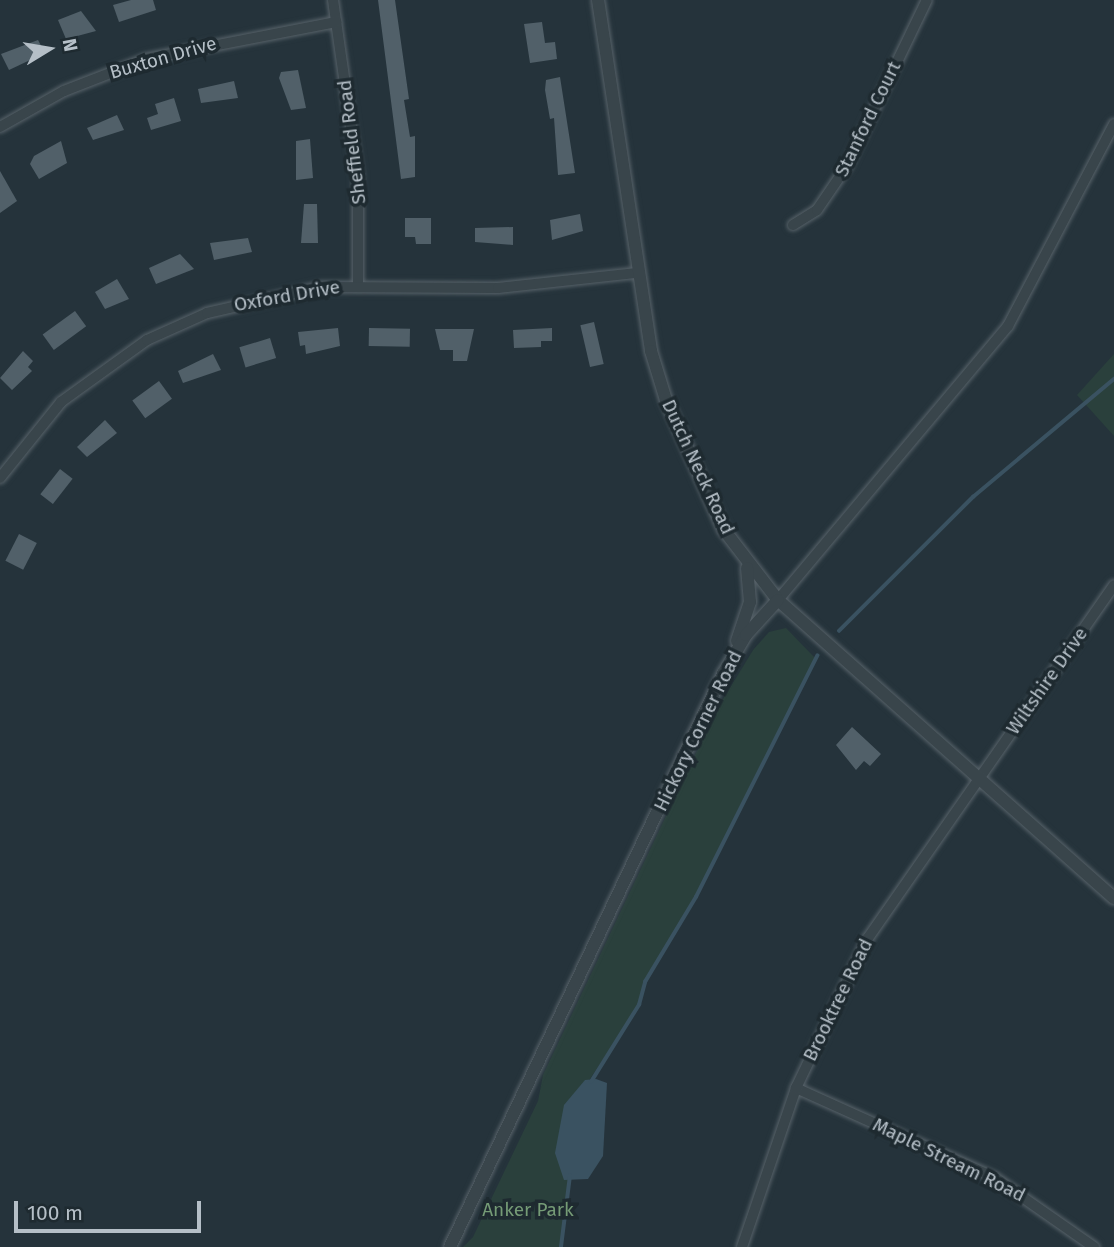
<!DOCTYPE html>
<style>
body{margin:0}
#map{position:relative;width:1114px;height:1247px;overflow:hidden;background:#25333b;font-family:"Fira Sans",sans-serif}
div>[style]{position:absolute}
.green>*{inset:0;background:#2a403c}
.water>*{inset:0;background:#3a5261}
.stream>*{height:3.5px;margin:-1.75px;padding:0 1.75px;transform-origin:1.75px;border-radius:1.75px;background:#3a5261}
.building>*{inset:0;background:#516069;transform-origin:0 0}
.roads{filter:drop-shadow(0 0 2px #576269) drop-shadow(0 0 2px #576269)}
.minor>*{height:10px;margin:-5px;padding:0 5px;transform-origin:5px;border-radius:5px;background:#39454b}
.tertiary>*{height:12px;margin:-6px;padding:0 6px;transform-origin:6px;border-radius:6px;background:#39454b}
span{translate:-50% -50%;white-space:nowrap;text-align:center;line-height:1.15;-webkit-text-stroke:7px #1e2a30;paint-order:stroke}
.street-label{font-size:19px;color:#b5bfc7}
.park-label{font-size:19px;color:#759b76}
.north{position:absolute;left:14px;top:14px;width:70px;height:70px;-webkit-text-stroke:5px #1e2a30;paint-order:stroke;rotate:79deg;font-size:19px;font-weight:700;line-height:28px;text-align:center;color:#b5bfc7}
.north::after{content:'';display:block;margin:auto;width:24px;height:32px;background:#b5bfc7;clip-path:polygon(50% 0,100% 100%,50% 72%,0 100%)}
.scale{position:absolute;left:14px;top:1201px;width:187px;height:32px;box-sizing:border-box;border:4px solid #b5bfc7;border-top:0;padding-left:9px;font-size:21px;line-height:24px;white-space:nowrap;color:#b5bfc7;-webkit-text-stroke:5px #1e2a30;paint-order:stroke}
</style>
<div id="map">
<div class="green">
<i style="clip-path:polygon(1114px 354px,1114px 436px,1077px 395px)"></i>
<i style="clip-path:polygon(786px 628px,816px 659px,696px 897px,645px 982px,639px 1005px,580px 1094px,561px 1247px,463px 1247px,473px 1237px,538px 1101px,543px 1075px,717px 709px,753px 650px,769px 632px)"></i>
</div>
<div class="water">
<i style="clip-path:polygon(596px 1079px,607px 1083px,603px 1156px,588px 1179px,564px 1180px,555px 1153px,564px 1105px,585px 1080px)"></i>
</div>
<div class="stream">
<i style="left:839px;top:631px;width:190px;rotate:-45deg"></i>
<i style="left:973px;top:497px;width:184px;rotate:-39.9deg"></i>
<i style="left:591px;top:1082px;width:91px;rotate:-58.1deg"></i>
<i style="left:639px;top:1005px;width:24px;rotate:-75deg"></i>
<i style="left:645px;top:982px;width:99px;rotate:-59deg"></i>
<i style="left:696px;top:897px;width:270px;rotate:-63.3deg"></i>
<i style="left:561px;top:1247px;width:72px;rotate:-82.8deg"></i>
</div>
<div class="building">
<i style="clip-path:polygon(131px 0,153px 0,156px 10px,119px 22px,113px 5px)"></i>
<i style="clip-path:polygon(378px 0,395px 0,409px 99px,404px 100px,410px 137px,415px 136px,415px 177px,401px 179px)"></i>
<i style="clip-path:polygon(81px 11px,96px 31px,66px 39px,58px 20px)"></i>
<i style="clip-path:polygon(542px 22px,545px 43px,555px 42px,557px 59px,530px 63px,524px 24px)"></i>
<i style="clip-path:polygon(38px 40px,45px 53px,9px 70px,1px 54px)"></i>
<i style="clip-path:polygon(298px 70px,306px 108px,291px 110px,279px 78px,281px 72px)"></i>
<i style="clip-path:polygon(560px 77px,575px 173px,558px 175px,554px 118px,550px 119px,545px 90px,546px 80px)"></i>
<i style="clip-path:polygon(234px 81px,238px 98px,201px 103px,198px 89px)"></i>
<i style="clip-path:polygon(174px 98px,181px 121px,151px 130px,147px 118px,158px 114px,155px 104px)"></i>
<i style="clip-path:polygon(117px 115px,124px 130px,93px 140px,87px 128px)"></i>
<i style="clip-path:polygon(310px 139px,313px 178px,296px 180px,296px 141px)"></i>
<i style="clip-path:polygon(61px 141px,67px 163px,39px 179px,30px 164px,34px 156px)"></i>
<i style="clip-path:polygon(0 171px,17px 201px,0 213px)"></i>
<i style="clip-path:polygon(304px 204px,317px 204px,318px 243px,301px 243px)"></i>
<i style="clip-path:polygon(580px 214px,583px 231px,552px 240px,550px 220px)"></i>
<i style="clip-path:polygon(405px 218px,431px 218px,431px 244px,416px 244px,415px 237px,405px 237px)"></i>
<i style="clip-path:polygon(513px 227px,513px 245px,475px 242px,475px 228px)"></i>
<i style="clip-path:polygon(248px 238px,252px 252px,214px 260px,210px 243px)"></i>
<i style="clip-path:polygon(180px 254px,194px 269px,156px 284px,149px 268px)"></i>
<i style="clip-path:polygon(117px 279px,129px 299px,105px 309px,95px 292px)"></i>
<i style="left:75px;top:311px;width:19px;height:40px;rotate:54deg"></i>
<i style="left:594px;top:322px;width:43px;height:14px;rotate:77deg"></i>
<i style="clip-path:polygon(338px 328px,340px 346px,306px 354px,305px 345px,300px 346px,298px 332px)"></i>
<i style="left:369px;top:328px;width:41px;height:18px;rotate:1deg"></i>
<i style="clip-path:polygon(552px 328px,552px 341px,541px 341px,541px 347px,514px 348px,513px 330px)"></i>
<i style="clip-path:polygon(435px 329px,474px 329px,467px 361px,453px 361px,453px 350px,440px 350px)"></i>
<i style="left:270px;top:338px;width:21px;height:32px;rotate:73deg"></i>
<i style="clip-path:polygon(23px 351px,33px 361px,28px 367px,32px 371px,12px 390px,0 378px)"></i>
<i style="clip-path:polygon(213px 354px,221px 370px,183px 383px,178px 371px)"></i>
<i style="left:159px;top:381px;width:22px;height:33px;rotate:54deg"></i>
<i style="clip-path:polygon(105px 420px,117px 433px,87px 457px,77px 447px)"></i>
<i style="left:60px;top:469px;width:16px;height:32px;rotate:38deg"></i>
<i style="left:19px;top:534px;width:20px;height:30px;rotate:27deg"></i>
<i style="clip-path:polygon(852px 727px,881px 754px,870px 766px,864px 761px,856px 770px,836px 745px)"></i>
</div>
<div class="roads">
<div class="minor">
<i style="left:333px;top:0;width:178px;rotate:81.9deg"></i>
<i style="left:358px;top:176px;width:109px;rotate:90deg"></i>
<i style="left:0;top:127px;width:73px;rotate:-29.4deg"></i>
<i style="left:64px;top:91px;width:88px;rotate:-21.3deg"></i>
<i style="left:146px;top:59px;width:194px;rotate:-11deg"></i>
<i style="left:793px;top:225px;width:28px;rotate:-32deg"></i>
<i style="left:817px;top:210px;width:53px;rotate:-55.7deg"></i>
<i style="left:847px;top:166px;width:184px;rotate:-64.3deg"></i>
<i style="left:0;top:478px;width:97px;rotate:-51.2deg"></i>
<i style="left:61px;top:402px;width:106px;rotate:-35.8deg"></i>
<i style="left:147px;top:340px;width:66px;rotate:-24.2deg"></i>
<i style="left:207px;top:313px;width:117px;rotate:-12.8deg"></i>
<i style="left:321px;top:287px;width:177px;rotate:0.3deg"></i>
<i style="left:498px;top:288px;width:140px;rotate:-6.2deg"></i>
<i style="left:778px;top:600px;width:358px;rotate:-50deg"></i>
<i style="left:1008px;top:326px;width:228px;rotate:-62.3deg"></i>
<i style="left:796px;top:1088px;width:218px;rotate:24.3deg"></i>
<i style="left:995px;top:1178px;width:121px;rotate:34.9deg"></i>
<i style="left:742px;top:1247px;width:168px;rotate:-71.2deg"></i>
<i style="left:796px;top:1088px;width:166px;rotate:-64.4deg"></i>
<i style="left:868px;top:938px;width:430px;rotate:-55.1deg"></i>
</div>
<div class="tertiary">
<i style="left:598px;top:0;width:355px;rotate:81.4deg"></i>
<i style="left:651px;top:351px;width:51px;rotate:73deg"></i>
<i style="left:666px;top:400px;width:142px;rotate:66deg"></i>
<i style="left:724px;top:530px;width:88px;rotate:52.4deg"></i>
<i style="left:778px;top:600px;width:449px;rotate:41.6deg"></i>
<i style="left:737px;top:641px;width:41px;rotate:-71.6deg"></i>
<i style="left:750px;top:602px;width:34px;rotate:-95deg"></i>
<i style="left:450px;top:1247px;width:635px;rotate:-64.53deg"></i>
<i style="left:723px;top:674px;width:45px;rotate:-59.5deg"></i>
<i style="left:746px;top:635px;width:47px;rotate:-47.6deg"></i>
</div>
</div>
<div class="street-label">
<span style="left:163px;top:58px;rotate:-16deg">Buxton Drive</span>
<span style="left:868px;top:119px;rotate:-64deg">Stanford Court</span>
<span style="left:352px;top:142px;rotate:-97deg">Sheffield Road</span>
<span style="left:287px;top:296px;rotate:-10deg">Oxford Drive</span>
<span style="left:698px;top:467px;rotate:65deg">Dutch Neck Road</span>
<span style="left:1047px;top:681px;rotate:-55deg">Wiltshire Drive</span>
<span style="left:698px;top:731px;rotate:-64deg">Hickory Corner Road</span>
<span style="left:838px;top:1000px;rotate:-64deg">Brooktree Road</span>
<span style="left:949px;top:1160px;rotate:26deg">Maple Stream Road</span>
</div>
<div class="park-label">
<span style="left:528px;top:1210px">Anker Park</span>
</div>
<div class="north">N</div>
<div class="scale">100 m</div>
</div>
